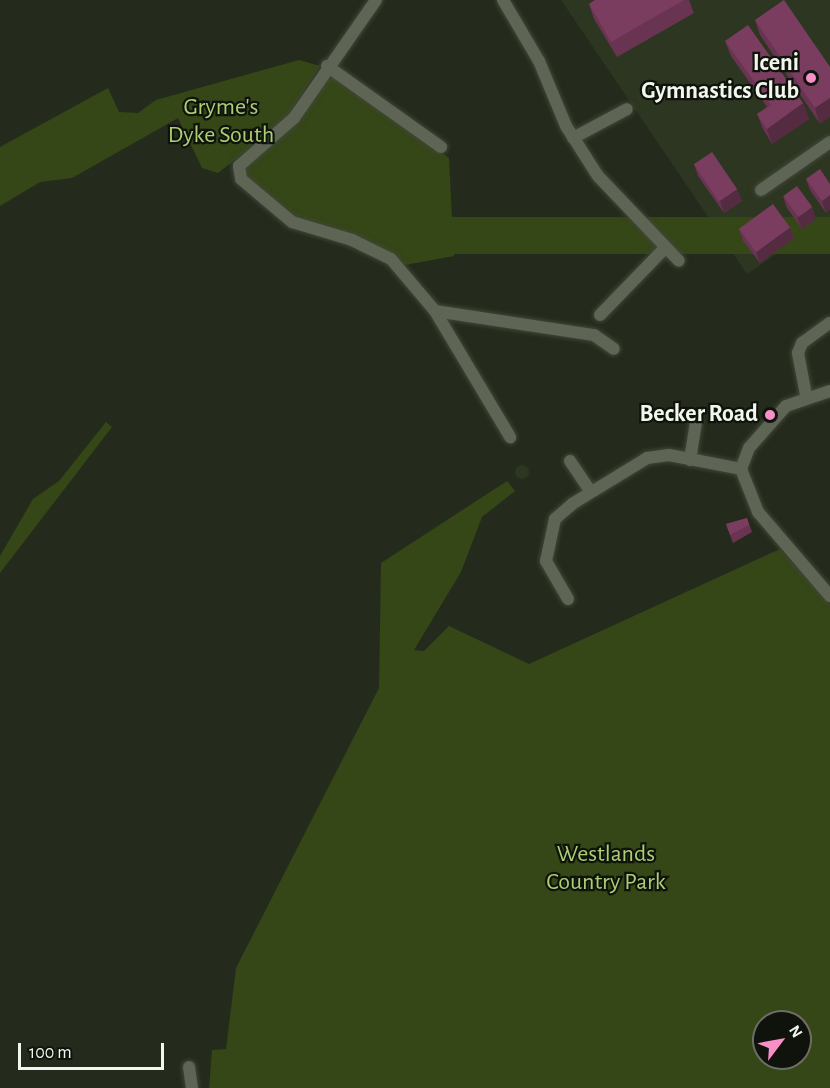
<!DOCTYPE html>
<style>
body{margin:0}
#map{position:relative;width:830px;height:1088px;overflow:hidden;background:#252b1c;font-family:"Alegreya Sans",sans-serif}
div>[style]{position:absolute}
.built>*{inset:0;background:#2d3621}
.round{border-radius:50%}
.green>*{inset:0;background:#354617;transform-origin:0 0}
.roads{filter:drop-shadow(0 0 2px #404639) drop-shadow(0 0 2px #404639)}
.street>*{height:12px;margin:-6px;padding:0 6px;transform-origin:6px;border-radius:6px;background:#5e6554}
.wall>*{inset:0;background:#693452}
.shaded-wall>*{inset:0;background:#552b42}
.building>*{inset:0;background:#7a3d5f;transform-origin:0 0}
.dots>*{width:16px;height:16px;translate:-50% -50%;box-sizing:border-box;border:3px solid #10130c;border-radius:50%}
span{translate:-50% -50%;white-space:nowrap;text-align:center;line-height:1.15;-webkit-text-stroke:4.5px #10130c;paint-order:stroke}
.poi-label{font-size:24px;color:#f2f7ed;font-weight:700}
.right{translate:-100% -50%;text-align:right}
.park-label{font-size:24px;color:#abcf73}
.north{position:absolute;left:752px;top:1010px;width:60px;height:60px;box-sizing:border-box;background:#10130c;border:2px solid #6a6e66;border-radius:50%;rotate:58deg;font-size:16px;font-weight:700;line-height:24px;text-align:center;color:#f2f7ed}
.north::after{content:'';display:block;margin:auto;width:21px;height:27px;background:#f98fc9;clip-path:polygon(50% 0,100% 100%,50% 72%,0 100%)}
.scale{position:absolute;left:18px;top:1043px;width:146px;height:27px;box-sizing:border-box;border:3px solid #f2f7ed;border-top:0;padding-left:8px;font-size:18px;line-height:21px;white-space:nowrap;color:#f2f7ed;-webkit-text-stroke:4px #10130c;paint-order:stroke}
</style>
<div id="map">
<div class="built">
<i style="clip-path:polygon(561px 0,830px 0,830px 217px,747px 274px)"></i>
<i class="round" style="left:515px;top:465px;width:14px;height:14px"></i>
</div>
<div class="green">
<i style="clip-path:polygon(299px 60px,320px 66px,283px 123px,218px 173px,202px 168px,178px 118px,72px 178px,40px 182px,0 206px,0 147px,108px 88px,119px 112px,138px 113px,156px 100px)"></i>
<i style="clip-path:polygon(328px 71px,449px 158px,454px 256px,405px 265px,389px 253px,306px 227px,255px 188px,239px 166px)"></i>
<i style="left:830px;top:217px;width:37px;height:382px;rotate:90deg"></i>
<i style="clip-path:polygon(106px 422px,112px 427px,0 573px,0 556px,33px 499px,59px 481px)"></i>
<i style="clip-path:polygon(evenodd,507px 481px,515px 491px,482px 517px,461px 572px,414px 650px,424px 651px,449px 626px,529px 664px,780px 549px,830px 604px,830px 1088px,209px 1088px,212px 1050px,226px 1049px,236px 968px,379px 688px,381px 563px,507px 481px,764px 1022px,800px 1022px,800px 1058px,764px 1058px,764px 1022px)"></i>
</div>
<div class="roads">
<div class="street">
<i style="left:376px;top:0;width:144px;rotate:124.8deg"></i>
<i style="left:294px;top:118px;width:73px;rotate:138.9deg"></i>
<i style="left:239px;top:166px;width:13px;rotate:81deg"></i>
<i style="left:241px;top:179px;width:67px;rotate:40.1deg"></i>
<i style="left:292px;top:222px;width:63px;rotate:16.7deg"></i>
<i style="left:352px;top:240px;width:43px;rotate:26deg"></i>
<i style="left:391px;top:259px;width:68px;rotate:49.8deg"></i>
<i style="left:435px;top:311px;width:161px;rotate:8.6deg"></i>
<i style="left:594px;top:335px;width:24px;rotate:35deg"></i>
<i style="left:503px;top:0;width:71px;rotate:59.5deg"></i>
<i style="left:539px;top:61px;width:70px;rotate:67.4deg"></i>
<i style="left:566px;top:126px;width:59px;rotate:57.4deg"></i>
<i style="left:598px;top:176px;width:117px;rotate:46.4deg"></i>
<i style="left:327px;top:66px;width:140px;rotate:35.4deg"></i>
<i style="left:573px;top:138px;width:61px;rotate:-28.2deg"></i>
<i style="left:761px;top:190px;width:84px;rotate:-34.8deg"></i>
<i style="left:435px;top:311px;width:147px;rotate:59.2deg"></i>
<i style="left:600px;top:315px;width:93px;rotate:-45.9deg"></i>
<i style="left:830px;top:391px;width:46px;rotate:161.2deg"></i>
<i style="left:786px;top:406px;width:56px;rotate:131.4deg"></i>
<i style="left:749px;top:448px;width:22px;rotate:111deg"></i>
<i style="left:741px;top:469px;width:46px;rotate:68.4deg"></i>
<i style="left:758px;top:512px;width:111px;rotate:49.4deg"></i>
<i style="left:806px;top:395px;width:43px;rotate:-100.8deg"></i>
<i style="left:798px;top:353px;width:11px;rotate:-68deg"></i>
<i style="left:802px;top:343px;width:34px;rotate:-36deg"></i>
<i style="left:690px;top:460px;width:38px;rotate:-81deg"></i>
<i style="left:570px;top:461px;width:36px;rotate:56deg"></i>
<i style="left:568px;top:599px;width:44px;rotate:-120.1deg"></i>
<i style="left:546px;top:561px;width:43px;rotate:-77.9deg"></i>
<i style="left:555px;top:519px;width:23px;rotate:-41deg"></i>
<i style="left:572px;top:504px;width:88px;rotate:-31.5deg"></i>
<i style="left:647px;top:458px;width:22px;rotate:-8deg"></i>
<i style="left:669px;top:455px;width:73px;rotate:11deg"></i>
<i style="left:189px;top:1067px;width:21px;rotate:82deg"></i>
</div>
</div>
<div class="wall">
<i style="clip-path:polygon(595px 0,689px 0,694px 13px,617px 57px,594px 19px,589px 4px)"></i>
<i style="clip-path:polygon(784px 0,820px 124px,760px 35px,755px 20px)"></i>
<i style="clip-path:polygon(725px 41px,803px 103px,809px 119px,772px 144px,763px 129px,757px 114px,767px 107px,731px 56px)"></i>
<i style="clip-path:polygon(694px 164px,742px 201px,724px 213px,698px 176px)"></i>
<i style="clip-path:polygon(806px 179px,830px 184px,826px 213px,810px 190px)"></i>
<i style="clip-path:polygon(783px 196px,816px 219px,802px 229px,787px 208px)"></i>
<i style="clip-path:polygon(790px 227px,794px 238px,760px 263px,743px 241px,739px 229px)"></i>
<i style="clip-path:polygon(747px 518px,752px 532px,733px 543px,726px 524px)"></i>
</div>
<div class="shaded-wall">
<i style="clip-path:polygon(830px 98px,830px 117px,820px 124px,815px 108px)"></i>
<i style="clip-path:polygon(803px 103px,809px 119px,772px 144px,767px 129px)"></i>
<i style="clip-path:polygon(737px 189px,742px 201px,724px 213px,720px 201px)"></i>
<i style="clip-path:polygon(830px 195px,830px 210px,826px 213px,822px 201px)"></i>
<i style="clip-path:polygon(812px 207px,816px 219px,802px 229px,797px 217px)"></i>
<i style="clip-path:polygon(790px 227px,794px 238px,760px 263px,756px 252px)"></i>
</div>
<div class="building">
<i style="clip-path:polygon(595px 0,684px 0,611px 42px,589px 4px)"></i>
<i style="clip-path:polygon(784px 0,830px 67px,830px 98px,815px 108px,755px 20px)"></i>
<i style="clip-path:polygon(748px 25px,803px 103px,767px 129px,757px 114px,771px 105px,725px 41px)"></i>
<i style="left:712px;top:152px;width:45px;height:22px;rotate:56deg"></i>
<i style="clip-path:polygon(820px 169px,830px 184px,830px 195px,822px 201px,806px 179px)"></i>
<i style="left:797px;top:186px;width:26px;height:17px;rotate:54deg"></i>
<i style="left:773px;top:204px;width:29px;height:42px;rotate:54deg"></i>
<i style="clip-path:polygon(747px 518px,749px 525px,730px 535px,726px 524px)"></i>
</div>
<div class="dots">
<i style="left:811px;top:78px;background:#f98fc9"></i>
<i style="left:770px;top:415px;background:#f98fc9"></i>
</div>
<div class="poi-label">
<span class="right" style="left:799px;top:78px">Iceni<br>Gymnastics Club</span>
<span class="right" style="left:758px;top:415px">Becker Road</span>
</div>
<div class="park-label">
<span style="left:221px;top:122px">Gryme's<br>Dyke South</span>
<span style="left:606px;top:869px">Westlands<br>Country Park</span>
</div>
<div class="north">N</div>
<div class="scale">100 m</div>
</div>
